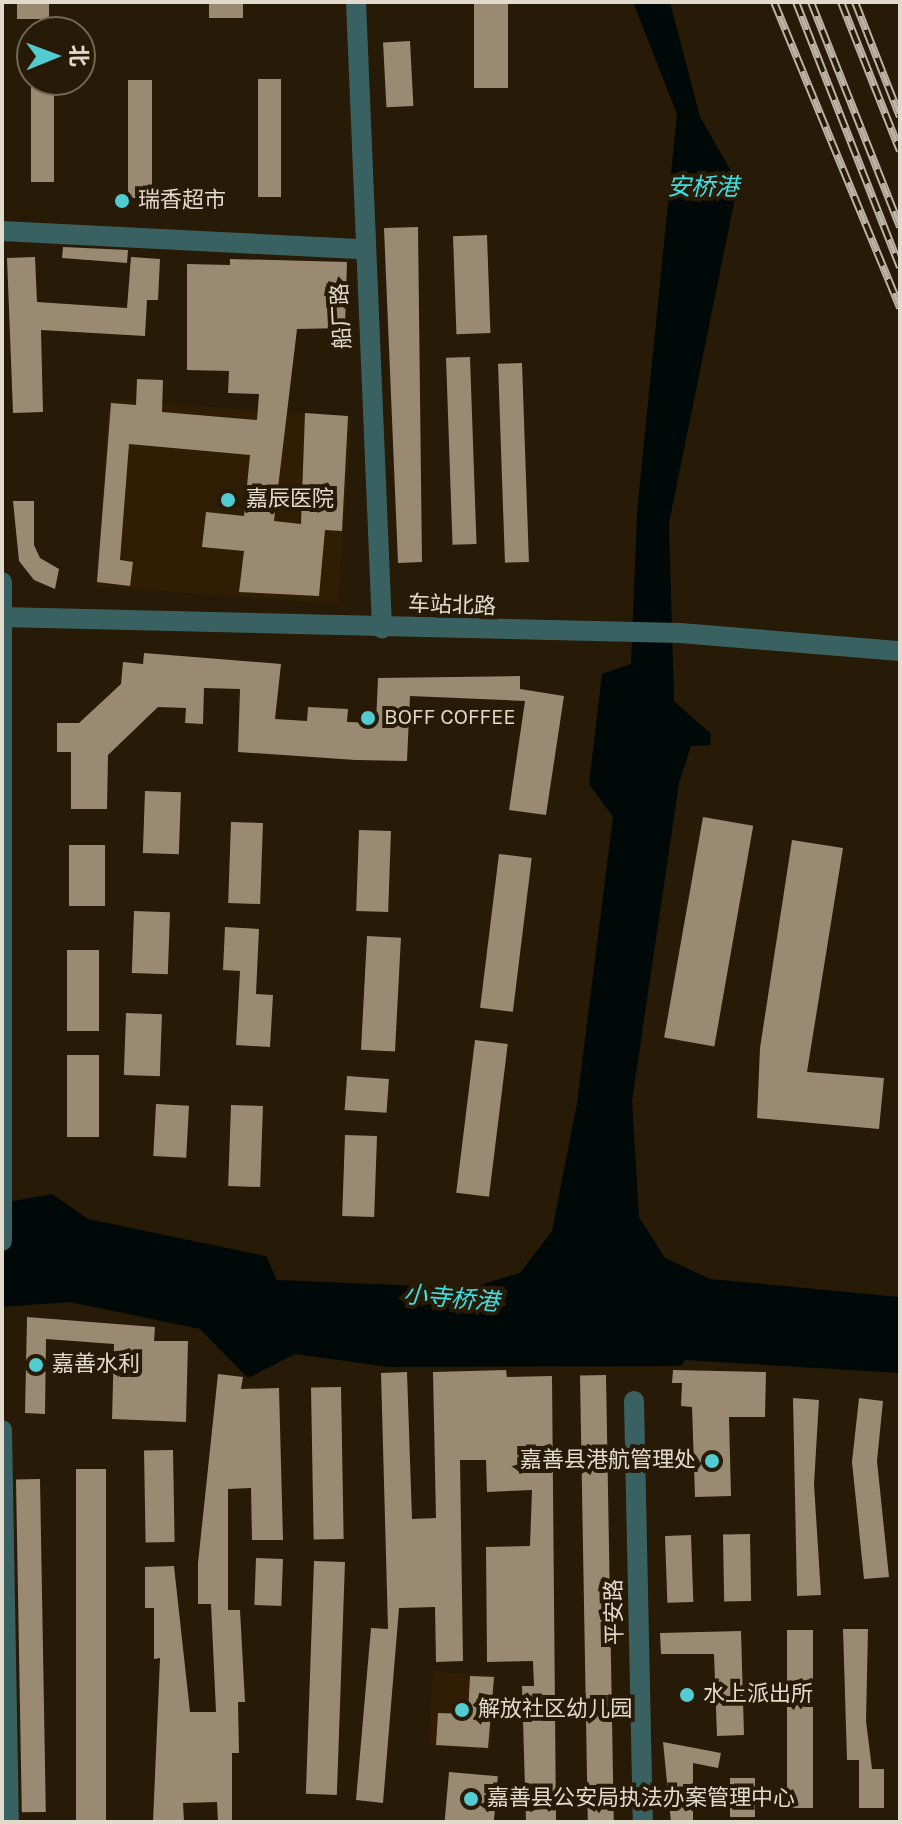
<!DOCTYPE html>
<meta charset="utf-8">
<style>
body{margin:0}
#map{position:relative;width:902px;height:1824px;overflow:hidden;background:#271a06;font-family:Karla,"Noto Sans SC",sans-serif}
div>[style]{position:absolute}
.built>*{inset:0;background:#2f1e03;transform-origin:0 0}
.water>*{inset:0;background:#000808}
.building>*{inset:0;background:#9a8a72;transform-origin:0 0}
.minor>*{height:20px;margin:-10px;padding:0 10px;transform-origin:10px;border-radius:10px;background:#3a6161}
.rail>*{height:8px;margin-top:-4px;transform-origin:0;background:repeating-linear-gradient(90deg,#271a06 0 15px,#bcb2a5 0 30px);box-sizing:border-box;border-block:2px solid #bcb2a5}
.dots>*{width:22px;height:22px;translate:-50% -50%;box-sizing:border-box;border:4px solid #271a06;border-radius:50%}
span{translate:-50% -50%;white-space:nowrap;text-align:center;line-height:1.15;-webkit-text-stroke:8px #271a06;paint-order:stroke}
.poi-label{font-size:22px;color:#e3dace}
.left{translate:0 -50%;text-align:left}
.right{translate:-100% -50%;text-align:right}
.street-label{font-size:22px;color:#e3dace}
.water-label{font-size:24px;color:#3fe0e5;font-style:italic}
.frame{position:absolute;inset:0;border:4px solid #e3dace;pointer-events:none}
.north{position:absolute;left:16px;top:16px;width:80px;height:80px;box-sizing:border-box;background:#271a06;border:2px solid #726756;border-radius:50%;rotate:89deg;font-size:22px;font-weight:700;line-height:32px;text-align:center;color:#e3dace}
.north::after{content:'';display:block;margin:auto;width:28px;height:36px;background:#52ccd0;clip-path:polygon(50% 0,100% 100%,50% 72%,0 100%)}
</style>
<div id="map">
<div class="built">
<i style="left:109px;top:400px;width:243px;height:187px;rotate:4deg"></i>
<i style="left:433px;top:1671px;width:63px;height:75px;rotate:4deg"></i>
</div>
<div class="water">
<i style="clip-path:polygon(633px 2px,670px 2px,700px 117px,738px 183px,669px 523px,674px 701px,711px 734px,710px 745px,691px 746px,679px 783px,632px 1101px,639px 1217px,665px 1258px,710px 1279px,900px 1297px,900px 1373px,685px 1360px,681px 1366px,389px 1367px,295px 1354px,248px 1378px,200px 1329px,70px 1302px,2px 1307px,2px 1203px,52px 1194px,88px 1219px,266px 1256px,277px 1280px,469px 1288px,520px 1273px,552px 1231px,577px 1103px,613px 817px,589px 784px,602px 674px,631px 664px,637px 512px,677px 114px)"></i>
</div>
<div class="building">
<i style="left:17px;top:2px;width:32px;height:17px"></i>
<i style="left:209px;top:2px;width:34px;height:16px"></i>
<i style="left:474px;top:2px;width:34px;height:86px"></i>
<i style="left:410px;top:41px;width:65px;height:27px;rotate:87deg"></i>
<i style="left:258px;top:79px;width:23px;height:118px"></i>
<i style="left:31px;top:80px;width:23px;height:102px"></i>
<i style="left:152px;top:80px;width:118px;height:24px;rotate:90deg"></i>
<i style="clip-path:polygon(418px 227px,422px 562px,398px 563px,384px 228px)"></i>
<i style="left:487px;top:235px;width:98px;height:34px;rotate:88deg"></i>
<i style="clip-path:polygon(63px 247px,128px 250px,127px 263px,62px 258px)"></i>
<i style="clip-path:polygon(35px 257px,37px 302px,127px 308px,131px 257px,160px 259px,158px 300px,147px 300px,145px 336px,41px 330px,43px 412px,13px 413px,7px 258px)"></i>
<i style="clip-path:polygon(230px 259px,347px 262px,345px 328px,297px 329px,274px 521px,301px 524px,305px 413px,348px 416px,342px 531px,325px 530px,319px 596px,239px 592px,244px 551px,202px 547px,206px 512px,244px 516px,250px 455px,129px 444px,120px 560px,133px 562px,130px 586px,97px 582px,111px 403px,136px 405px,137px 379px,163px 380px,162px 412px,257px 420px,259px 394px,228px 393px,229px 371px,187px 370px,187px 264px,230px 265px)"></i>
<i style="left:470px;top:357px;width:187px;height:24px;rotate:88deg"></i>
<i style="left:522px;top:363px;width:199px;height:24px;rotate:88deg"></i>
<i style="clip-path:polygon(13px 501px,34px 501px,34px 545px,40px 558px,59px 569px,55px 589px,34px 580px,19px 561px)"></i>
<i style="clip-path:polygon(144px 653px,281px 664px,275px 719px,307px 721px,308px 707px,348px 709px,347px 722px,376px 723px,378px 678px,520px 676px,520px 689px,564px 696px,546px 815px,509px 810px,525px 701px,410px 696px,407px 761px,356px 760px,238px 752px,240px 689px,204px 688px,203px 724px,185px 723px,186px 708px,158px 707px,108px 755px,107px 809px,71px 809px,71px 752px,57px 752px,57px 723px,79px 723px,121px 684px,123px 662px,143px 664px)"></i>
<i style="left:145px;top:791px;width:36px;height:62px;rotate:2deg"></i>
<i style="left:703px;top:817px;width:51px;height:224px;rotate:10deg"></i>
<i style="left:231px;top:822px;width:32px;height:81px;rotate:2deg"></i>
<i style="left:359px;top:830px;width:32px;height:81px;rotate:2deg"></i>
<i style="clip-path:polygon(792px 840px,843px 848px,807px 1072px,884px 1078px,879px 1129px,757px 1118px,760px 1048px)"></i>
<i style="left:69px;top:845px;width:36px;height:61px"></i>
<i style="left:499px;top:854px;width:33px;height:155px;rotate:7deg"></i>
<i style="left:134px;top:911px;width:36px;height:62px;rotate:2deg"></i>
<i style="clip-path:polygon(225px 927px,259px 929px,256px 994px,273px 995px,270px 1047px,236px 1045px,240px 971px,223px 970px)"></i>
<i style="left:367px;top:936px;width:34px;height:114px;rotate:3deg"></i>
<i style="left:67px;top:950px;width:32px;height:81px"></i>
<i style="left:126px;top:1013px;width:36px;height:62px;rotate:2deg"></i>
<i style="left:475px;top:1040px;width:33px;height:154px;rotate:7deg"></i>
<i style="left:67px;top:1055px;width:32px;height:82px"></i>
<i style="left:347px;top:1076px;width:42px;height:34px;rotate:4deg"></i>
<i style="left:156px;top:1104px;width:33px;height:52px;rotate:3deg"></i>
<i style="left:231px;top:1105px;width:32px;height:81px;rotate:2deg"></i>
<i style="left:345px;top:1135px;width:32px;height:81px;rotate:2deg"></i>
<i style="clip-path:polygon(27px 1317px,155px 1327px,154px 1341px,188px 1341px,186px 1422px,112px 1419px,114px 1344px,46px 1339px,45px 1414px,25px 1413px)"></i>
<i style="clip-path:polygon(506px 1370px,507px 1377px,552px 1376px,556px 1822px,526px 1822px,522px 1686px,534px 1686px,533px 1661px,487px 1662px,486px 1547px,530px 1546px,532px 1490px,487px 1492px,486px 1460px,460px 1460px,463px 1661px,436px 1662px,435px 1607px,399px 1608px,383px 1803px,356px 1800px,371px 1628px,388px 1629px,381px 1373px,407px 1372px,412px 1519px,436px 1518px,433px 1372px)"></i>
<i style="clip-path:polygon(673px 1370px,766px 1372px,765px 1417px,729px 1417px,731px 1496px,695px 1497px,692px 1407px,681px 1406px,682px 1383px,672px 1383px)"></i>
<i style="clip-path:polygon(218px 1374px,243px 1377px,241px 1389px,279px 1388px,283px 1540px,252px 1540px,251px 1488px,228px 1489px,228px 1610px,240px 1610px,245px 1702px,238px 1702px,239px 1753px,232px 1753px,232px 1822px,218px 1822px,217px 1802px,183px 1803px,184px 1822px,153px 1822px,160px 1658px,154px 1659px,154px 1608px,145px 1608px,145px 1567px,174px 1566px,190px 1712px,216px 1712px,211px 1604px,198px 1604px,198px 1563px)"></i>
<i style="left:606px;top:1375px;width:447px;height:26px;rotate:89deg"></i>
<i style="left:341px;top:1387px;width:152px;height:30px;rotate:89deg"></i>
<i style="clip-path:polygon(793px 1398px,819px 1400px,814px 1484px,821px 1595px,797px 1596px)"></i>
<i style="clip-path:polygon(859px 1398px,883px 1401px,877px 1461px,889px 1577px,864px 1579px,852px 1462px)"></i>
<i style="left:173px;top:1450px;width:92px;height:29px;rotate:89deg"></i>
<i style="left:76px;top:1469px;width:30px;height:353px"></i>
<i style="left:40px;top:1479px;width:333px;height:24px;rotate:89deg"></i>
<i style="left:750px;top:1534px;width:67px;height:27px;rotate:89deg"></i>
<i style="left:691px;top:1535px;width:67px;height:26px;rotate:88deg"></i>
<i style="left:256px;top:1558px;width:27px;height:47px;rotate:2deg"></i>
<i style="left:314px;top:1561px;width:31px;height:233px;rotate:2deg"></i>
<i style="clip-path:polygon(843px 1629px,868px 1629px,866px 1721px,872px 1769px,884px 1769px,884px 1808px,859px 1808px,859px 1760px,847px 1760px)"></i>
<i style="left:787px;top:1630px;width:26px;height:178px"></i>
<i style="clip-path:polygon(741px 1631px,744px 1735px,717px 1736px,714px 1654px,661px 1654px,660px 1633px)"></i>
<i style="clip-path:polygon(470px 1676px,494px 1677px,488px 1748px,436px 1745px,438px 1713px,468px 1714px)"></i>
<i style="clip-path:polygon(663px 1742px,721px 1753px,718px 1768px,693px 1763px,693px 1822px,671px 1822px)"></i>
<i style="left:449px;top:1772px;width:49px;height:50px;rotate:5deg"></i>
<i style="left:755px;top:1778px;width:39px;height:25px;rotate:90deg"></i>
</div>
<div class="minor">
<i style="left:356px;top:2px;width:627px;rotate:87.62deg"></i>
<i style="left:2px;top:231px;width:361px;rotate:2.9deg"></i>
<i style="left:2px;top:582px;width:659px;rotate:90deg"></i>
<i style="left:2px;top:617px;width:678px;rotate:1.35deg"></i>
<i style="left:680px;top:633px;width:221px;rotate:4.7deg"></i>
<i style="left:634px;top:1401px;width:421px;rotate:88.8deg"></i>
<i style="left:2px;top:1430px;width:392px;rotate:89deg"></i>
</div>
<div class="rail">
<i style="left:774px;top:2px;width:331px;rotate:67.6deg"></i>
<i style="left:796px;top:2px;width:285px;rotate:68.6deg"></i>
<i style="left:811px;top:2px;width:242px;rotate:68.4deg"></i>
<i style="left:841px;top:2px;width:160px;rotate:68.4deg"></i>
<i style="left:855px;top:2px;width:123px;rotate:68.6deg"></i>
</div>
<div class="dots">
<i style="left:122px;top:201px;background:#52ccd0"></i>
<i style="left:228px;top:500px;background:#52ccd0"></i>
<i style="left:368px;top:718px;background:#52ccd0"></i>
<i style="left:36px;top:1365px;background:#52ccd0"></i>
<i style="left:712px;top:1461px;background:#52ccd0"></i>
<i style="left:687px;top:1695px;background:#52ccd0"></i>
<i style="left:462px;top:1710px;background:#52ccd0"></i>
<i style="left:471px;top:1799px;background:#52ccd0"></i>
</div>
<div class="poi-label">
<span class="left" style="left:138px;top:201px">瑞香超市</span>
<span class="left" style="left:246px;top:500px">嘉辰医院</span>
<span class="left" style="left:384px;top:718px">BOFF COFFEE</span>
<span class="left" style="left:52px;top:1365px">嘉善水利</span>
<span class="right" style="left:696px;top:1461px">嘉善县港航管理处</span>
<span class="left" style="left:703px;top:1695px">水上派出所</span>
<span class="left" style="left:478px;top:1710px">解放社区幼儿园</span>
<span class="left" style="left:487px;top:1799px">嘉善县公安局执法办案管理中心</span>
</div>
<div class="street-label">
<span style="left:342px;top:316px;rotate:-93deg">船厂路</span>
<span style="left:452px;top:606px;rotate:2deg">车站北路</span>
<span style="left:615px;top:1612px;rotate:-91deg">平安路</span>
</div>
<div class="water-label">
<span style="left:703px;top:188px">安桥港</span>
<span style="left:451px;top:1299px;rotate:5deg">小寺桥港</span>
</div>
<div class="frame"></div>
<div class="north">北</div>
</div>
